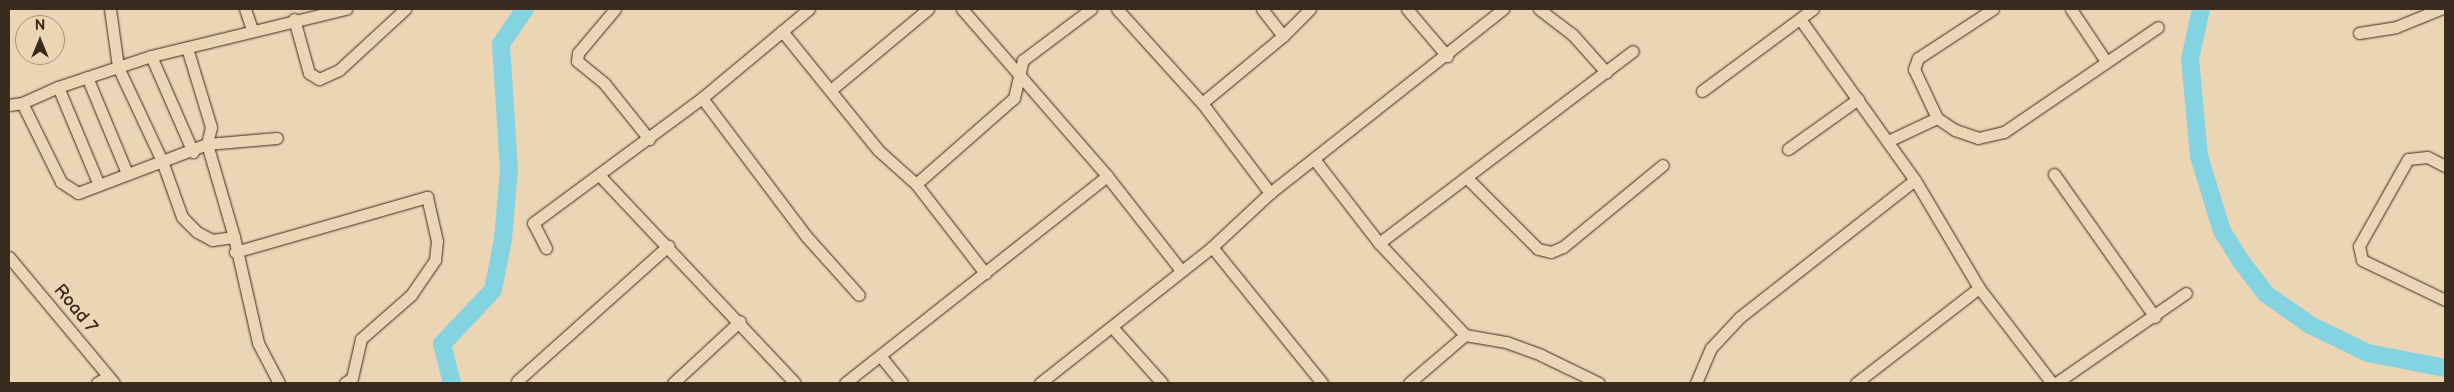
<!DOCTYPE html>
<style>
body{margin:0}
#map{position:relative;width:2454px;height:392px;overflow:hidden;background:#ebd5b4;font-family:"Balsamiq Sans",sans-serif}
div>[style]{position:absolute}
.river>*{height:18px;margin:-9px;padding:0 9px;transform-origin:9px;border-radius:9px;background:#84d3e1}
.roads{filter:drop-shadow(0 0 1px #3b2a1e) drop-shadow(0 0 1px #3b2a1e)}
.street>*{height:11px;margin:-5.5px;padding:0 5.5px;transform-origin:5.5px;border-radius:5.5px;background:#ebd5b4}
span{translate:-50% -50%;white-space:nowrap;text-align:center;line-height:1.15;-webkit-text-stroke:4px #ebd5b4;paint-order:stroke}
.street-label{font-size:18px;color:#3b2a1e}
.frame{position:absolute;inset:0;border:10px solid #3b2a1e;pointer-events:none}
.north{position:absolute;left:15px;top:15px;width:50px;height:50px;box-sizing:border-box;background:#ebd5b4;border:1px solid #a59178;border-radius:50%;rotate:0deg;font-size:14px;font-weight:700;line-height:20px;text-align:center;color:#3b2a1e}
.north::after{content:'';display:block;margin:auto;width:18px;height:22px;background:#3b2a1e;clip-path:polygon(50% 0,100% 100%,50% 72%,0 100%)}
</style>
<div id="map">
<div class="river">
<i style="left:2201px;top:9px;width:51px;rotate:102.4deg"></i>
<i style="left:2190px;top:59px;width:97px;rotate:84.7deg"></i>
<i style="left:2199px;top:156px;width:78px;rotate:73deg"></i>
<i style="left:2222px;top:231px;width:34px;rotate:58deg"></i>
<i style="left:2240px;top:260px;width:43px;rotate:52.6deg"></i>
<i style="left:2266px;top:294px;width:54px;rotate:35.2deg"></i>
<i style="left:2310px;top:325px;width:64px;rotate:25.8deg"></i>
<i style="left:2368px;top:353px;width:78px;rotate:11deg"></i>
<i style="left:452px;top:383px;width:40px;rotate:-104.4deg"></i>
<i style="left:442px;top:344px;width:74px;rotate:-46.6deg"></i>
<i style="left:493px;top:290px;width:52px;rotate:-78.9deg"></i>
<i style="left:503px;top:239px;width:68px;rotate:-85deg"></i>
<i style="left:509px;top:171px;width:127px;rotate:-93.6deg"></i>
<i style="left:501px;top:44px;width:42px;rotate:-55.6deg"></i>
</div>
<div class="roads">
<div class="street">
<i style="left:110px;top:9px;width:59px;rotate:82.1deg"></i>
<i style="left:118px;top:67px;width:104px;rotate:64.9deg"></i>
<i style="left:162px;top:161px;width:59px;rotate:70.3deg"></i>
<i style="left:182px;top:217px;width:21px;rotate:45deg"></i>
<i style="left:197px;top:232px;width:17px;rotate:28deg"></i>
<i style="left:212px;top:240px;width:22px;rotate:-8deg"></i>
<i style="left:234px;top:237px;width:109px;rotate:77.2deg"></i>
<i style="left:258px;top:343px;width:45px;rotate:62.3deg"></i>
<i style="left:245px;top:9px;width:21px;rotate:71deg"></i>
<i style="left:615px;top:9px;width:57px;rotate:130.1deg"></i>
<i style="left:578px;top:53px;width:8px;rotate:97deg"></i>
<i style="left:577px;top:61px;width:35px;rotate:39deg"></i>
<i style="left:604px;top:83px;width:72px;rotate:51.2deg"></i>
<i style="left:962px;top:9px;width:221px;rotate:49deg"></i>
<i style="left:1107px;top:176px;width:118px;rotate:51.9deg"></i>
<i style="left:1117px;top:9px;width:127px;rotate:47.9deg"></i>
<i style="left:1202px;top:103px;width:113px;rotate:52.9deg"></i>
<i style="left:1262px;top:9px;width:34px;rotate:52deg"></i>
<i style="left:1407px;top:9px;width:62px;rotate:49.6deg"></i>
<i style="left:1539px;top:9px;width:43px;rotate:37.4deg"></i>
<i style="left:1573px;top:35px;width:50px;rotate:48.3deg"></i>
<i style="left:1993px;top:9px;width:90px;rotate:146.8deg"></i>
<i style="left:1918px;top:58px;width:12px;rotate:110deg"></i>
<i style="left:1914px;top:69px;width:54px;rotate:64.9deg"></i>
<i style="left:1937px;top:118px;width:22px;rotate:34deg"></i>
<i style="left:1955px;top:130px;width:24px;rotate:19deg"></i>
<i style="left:1978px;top:138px;width:27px;rotate:-13deg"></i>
<i style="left:2004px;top:132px;width:186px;rotate:-34.3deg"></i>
<i style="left:2071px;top:9px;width:61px;rotate:56.3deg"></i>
<i style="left:294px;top:19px;width:56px;rotate:74.5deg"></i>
<i style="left:309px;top:73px;width:12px;rotate:31deg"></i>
<i style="left:319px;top:79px;width:22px;rotate:-24deg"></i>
<i style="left:339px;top:70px;width:90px;rotate:-42.7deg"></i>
<i style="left:1800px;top:19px;width:198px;rotate:54.5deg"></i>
<i style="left:1915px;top:180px;width:126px;rotate:59.3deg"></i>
<i style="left:1979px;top:288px;width:120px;rotate:52.5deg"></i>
<i style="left:782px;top:31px;width:153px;rotate:51.1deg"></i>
<i style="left:878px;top:150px;width:51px;rotate:41.8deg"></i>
<i style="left:916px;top:184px;width:113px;rotate:52.2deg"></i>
<i style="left:2359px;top:33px;width:37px;rotate:-9deg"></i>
<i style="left:2396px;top:27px;width:48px;rotate:-22.2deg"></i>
<i style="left:187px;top:48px;width:83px;rotate:73.1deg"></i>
<i style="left:211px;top:127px;width:17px;rotate:103deg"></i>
<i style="left:207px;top:144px;width:97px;rotate:73.8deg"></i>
<i style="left:151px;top:56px;width:105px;rotate:66.4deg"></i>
<i style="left:87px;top:77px;width:104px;rotate:67.4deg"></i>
<i style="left:58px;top:87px;width:106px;rotate:67.3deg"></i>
<i style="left:832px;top:89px;width:125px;rotate:-39.8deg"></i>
<i style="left:1702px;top:91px;width:138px;rotate:-36.5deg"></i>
<i style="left:702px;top:98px;width:173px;rotate:53deg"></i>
<i style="left:806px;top:236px;width:79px;rotate:48.1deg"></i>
<i style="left:22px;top:103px;width:88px;rotate:63.7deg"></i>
<i style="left:61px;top:182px;width:20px;rotate:33deg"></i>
<i style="left:78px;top:193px;width:138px;rotate:-20.8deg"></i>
<i style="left:207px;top:144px;width:70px;rotate:-4.9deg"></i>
<i style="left:1202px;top:103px;width:105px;rotate:-39.6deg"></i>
<i style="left:1283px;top:36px;width:38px;rotate:-45deg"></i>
<i style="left:9px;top:105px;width:13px;rotate:-9deg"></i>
<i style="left:22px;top:103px;width:39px;rotate:-24deg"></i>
<i style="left:58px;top:87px;width:98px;rotate:-18.4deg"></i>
<i style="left:151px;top:56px;width:201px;rotate:-13.6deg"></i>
<i style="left:1888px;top:141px;width:54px;rotate:-25.1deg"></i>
<i style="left:1788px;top:149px;width:86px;rotate:-35.5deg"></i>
<i style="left:1314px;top:159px;width:106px;rotate:52.3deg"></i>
<i style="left:1379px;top:243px;width:126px;rotate:46.9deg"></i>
<i style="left:1465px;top:335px;width:42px;rotate:9.7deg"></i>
<i style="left:1506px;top:342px;width:37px;rotate:20deg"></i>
<i style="left:1541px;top:355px;width:64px;rotate:25.8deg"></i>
<i style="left:2445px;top:166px;width:20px;rotate:-153deg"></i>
<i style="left:2427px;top:157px;width:19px;rotate:174deg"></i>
<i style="left:2408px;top:159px;width:100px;rotate:119.4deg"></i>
<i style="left:2359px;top:246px;width:14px;rotate:78deg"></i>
<i style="left:2362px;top:260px;width:92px;rotate:25.7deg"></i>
<i style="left:2054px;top:174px;width:175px;rotate:54.8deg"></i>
<i style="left:600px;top:176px;width:284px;rotate:46.7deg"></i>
<i style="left:1467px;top:178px;width:100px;rotate:45deg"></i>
<i style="left:1538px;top:249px;width:13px;rotate:13deg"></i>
<i style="left:1551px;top:252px;width:13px;rotate:-23deg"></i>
<i style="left:1563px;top:247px;width:129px;rotate:-39.4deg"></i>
<i style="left:916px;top:184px;width:130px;rotate:-41.3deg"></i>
<i style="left:1014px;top:98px;width:39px;rotate:-77deg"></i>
<i style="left:1023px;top:60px;width:85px;rotate:-36.9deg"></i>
<i style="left:1379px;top:243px;width:318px;rotate:-37.1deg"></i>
<i style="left:1212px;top:247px;width:175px;rotate:51deg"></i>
<i style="left:546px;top:248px;width:28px;rotate:-117deg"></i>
<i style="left:533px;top:223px;width:210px;rotate:-36.5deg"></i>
<i style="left:702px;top:98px;width:139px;rotate:-39.8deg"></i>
<i style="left:235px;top:252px;width:200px;rotate:-16deg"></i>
<i style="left:427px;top:197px;width:45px;rotate:77.2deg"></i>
<i style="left:437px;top:241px;width:19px;rotate:96deg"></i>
<i style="left:435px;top:260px;width:42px;rotate:124.4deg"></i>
<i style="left:411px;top:295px;width:67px;rotate:138.7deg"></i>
<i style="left:361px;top:339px;width:40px;rotate:103deg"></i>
<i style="left:352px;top:378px;width:9px;rotate:144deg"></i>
<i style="left:9px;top:257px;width:164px;rotate:50.2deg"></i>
<i style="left:1112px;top:327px;width:75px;rotate:48.2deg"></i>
<i style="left:882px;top:358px;width:32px;rotate:51deg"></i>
<i style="left:517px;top:381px;width:203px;rotate:-41.8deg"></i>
<i style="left:97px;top:383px;width:13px;rotate:-32deg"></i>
<i style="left:673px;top:383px;width:91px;rotate:-42.8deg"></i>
<i style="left:845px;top:383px;width:334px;rotate:-38.3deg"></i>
<i style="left:1040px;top:383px;width:219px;rotate:-38.3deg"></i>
<i style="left:1212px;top:247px;width:79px;rotate:-43deg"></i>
<i style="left:1270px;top:193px;width:297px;rotate:-38.3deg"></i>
<i style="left:1409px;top:383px;width:74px;rotate:-40.6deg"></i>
<i style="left:1696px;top:383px;width:38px;rotate:-67deg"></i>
<i style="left:1711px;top:348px;width:42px;rotate:-46.9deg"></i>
<i style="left:1740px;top:317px;width:222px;rotate:-38.1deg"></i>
<i style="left:1856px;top:383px;width:155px;rotate:-37.7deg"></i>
<i style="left:2056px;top:383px;width:158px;rotate:-34.7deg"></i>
</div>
</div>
<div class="street-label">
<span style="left:75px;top:309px;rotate:50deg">Road 7</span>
</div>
<div class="frame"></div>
<div class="north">N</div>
</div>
